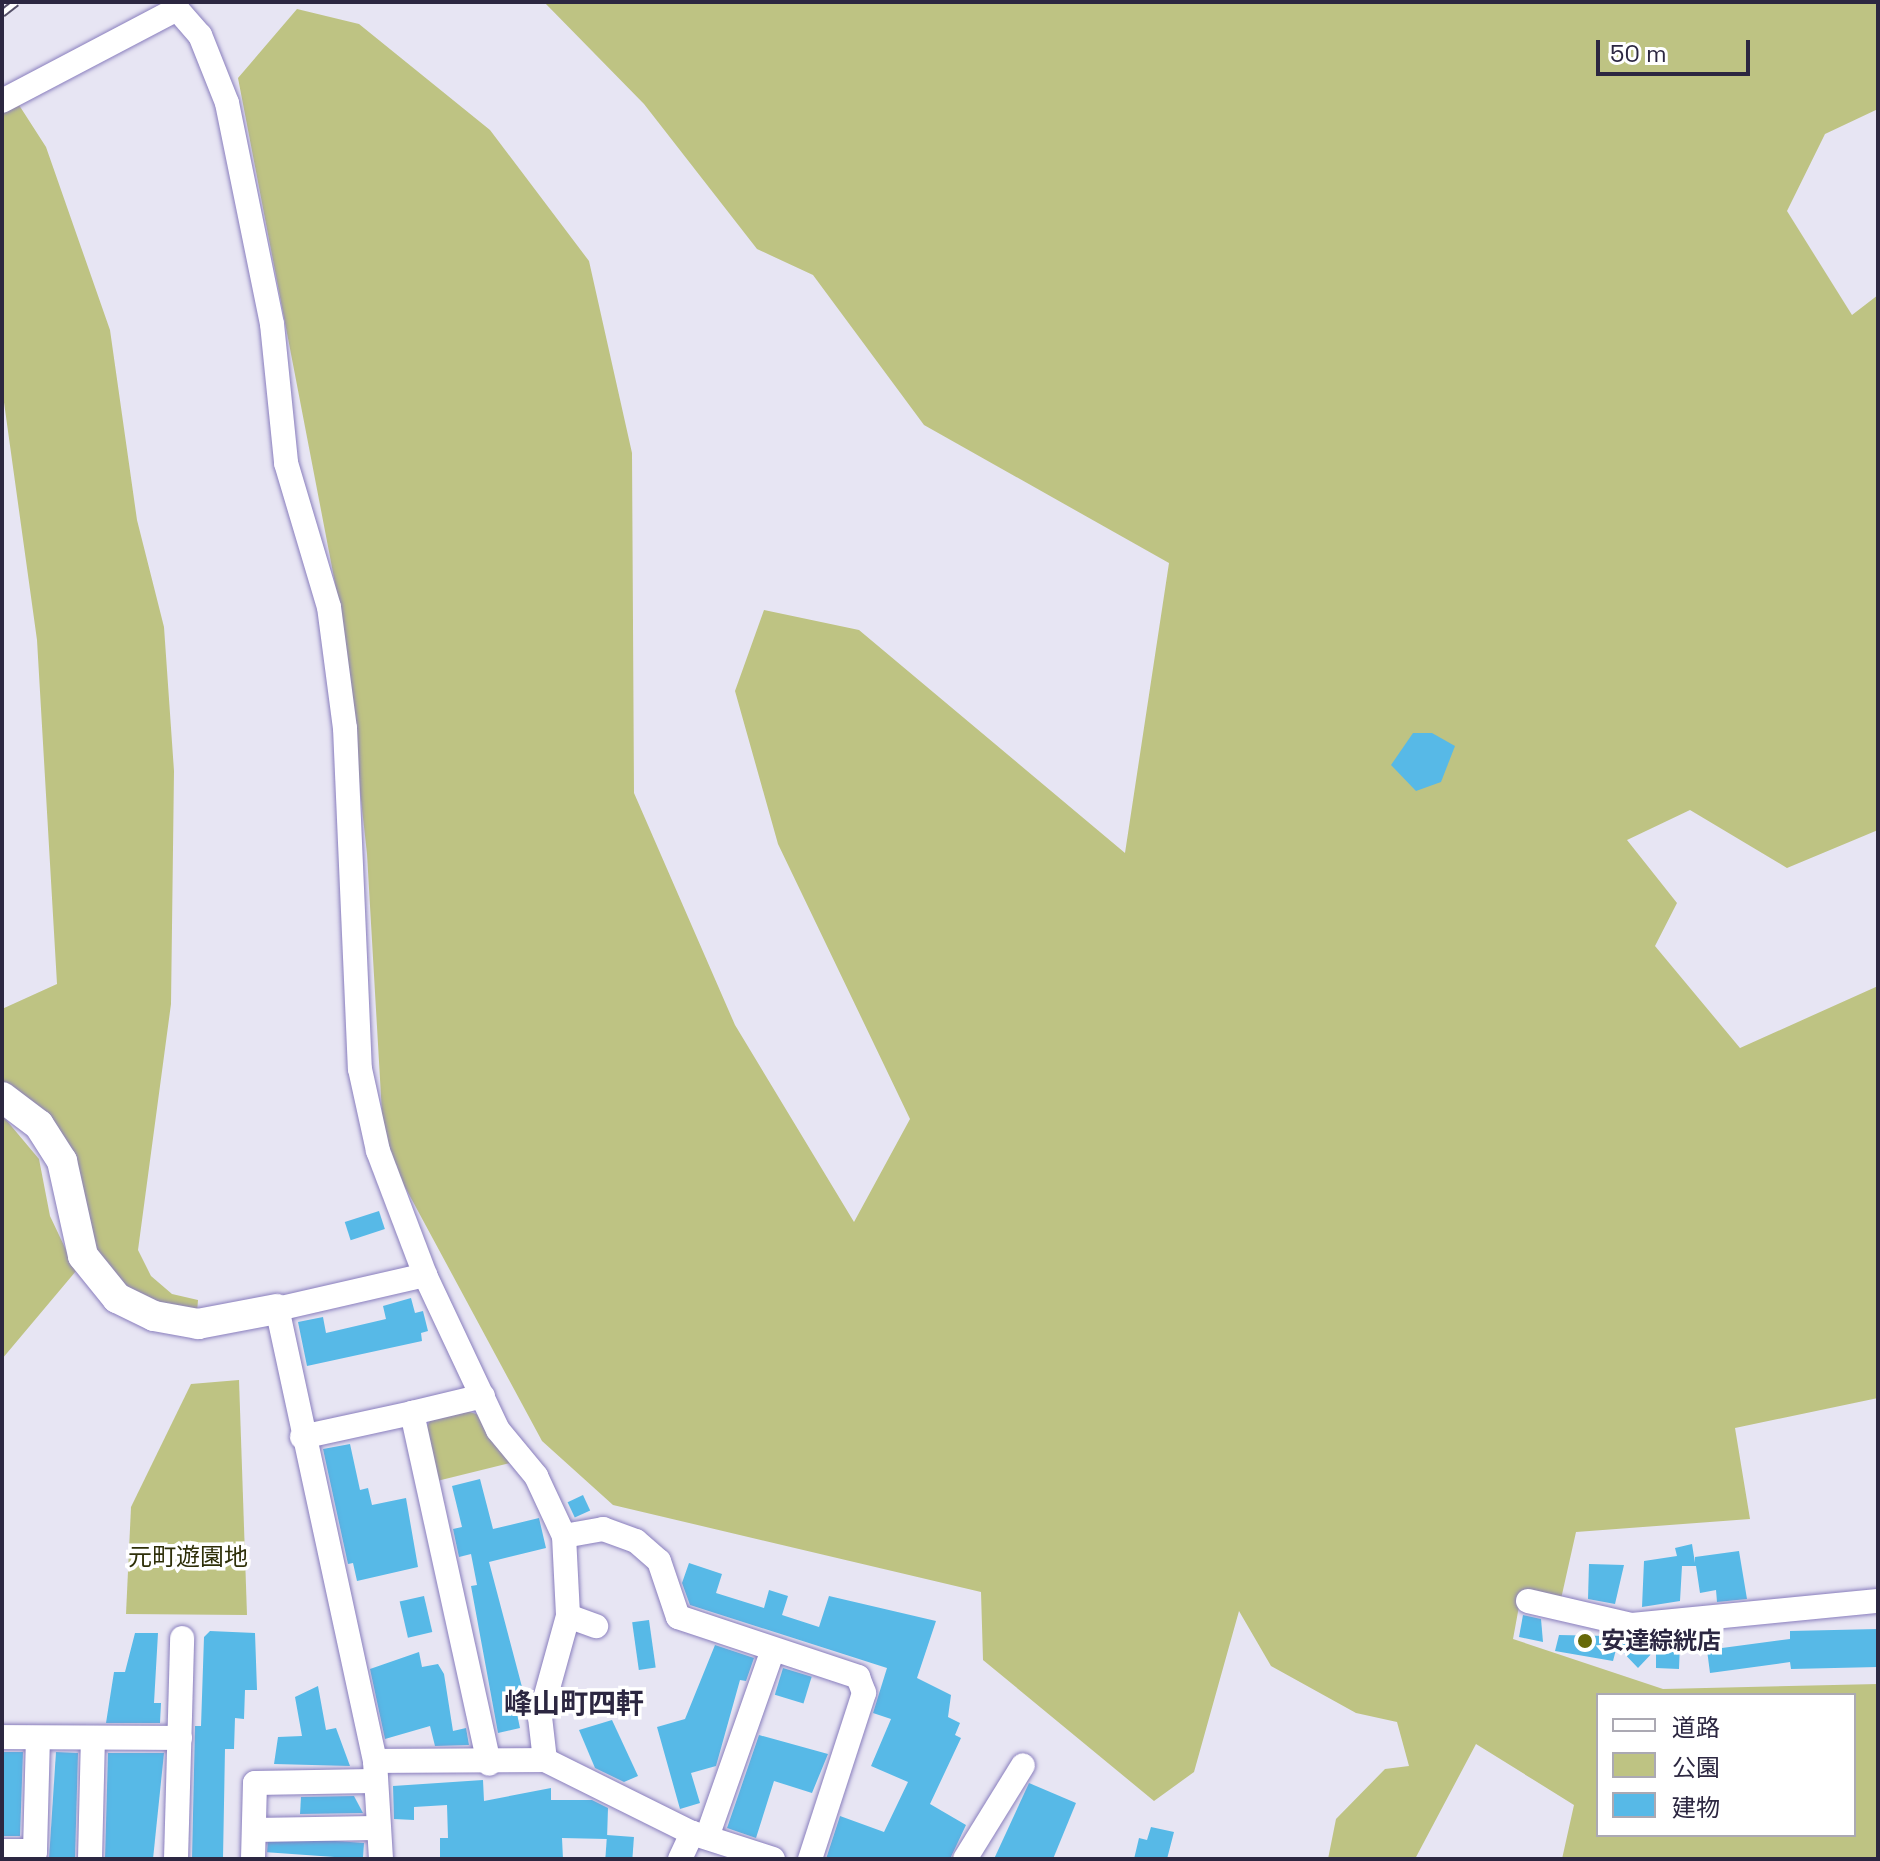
<!DOCTYPE html>
<meta charset="utf-8">
<style>
body{margin:0}
#map{position:relative;width:1880px;height:1861px;overflow:hidden;background:#e7e5f3;font-family:"Space Grotesk","Noto Sans JP",sans-serif}
div>[style]{position:absolute}
.green>*{inset:0;background:#bec383}
.building>*{inset:0;background:#57b9e7;transform-origin:0 0}
.roads{filter:drop-shadow(0 0 2px #897ebd) drop-shadow(0 0 2px #897ebd)}
.minor>*{height:24px;margin:-12px;padding:0 12px;transform-origin:12px;border-radius:12px;background:#fff}
.tertiary>*{height:30px;margin:-15px;padding:0 15px;transform-origin:15px;border-radius:15px;background:#fff}
.rail>*{height:9px;margin-top:-4.5px;transform-origin:0;background:repeating-linear-gradient(90deg,#fff 0 18px,#544f67 0 36px);box-sizing:border-box;border-block:2px solid #544f67}
.dots>*{width:22px;height:22px;translate:-50% -50%;box-sizing:border-box;border:4px solid #fff;border-radius:50%}
span{translate:-50% -50%;white-space:nowrap;text-align:center;line-height:1.15;-webkit-text-stroke:7px #fff;paint-order:stroke}
.park-label{font-size:24px;color:#2e2f08}
.poi-label{font-size:24px;color:#2c2741;font-weight:700}
.left{translate:0 -50%;text-align:left}
.quarter-label{font-size:28px;color:#2c2741;font-weight:700}
.frame{position:absolute;inset:0;border:4px solid #2c2741;pointer-events:none}
.legend{position:absolute;left:1596px;top:1693px;width:260px;height:144px;box-sizing:border-box;background:#fff;border:2px solid #aba9b3;margin:0;padding:10px 14px;list-style:none;font-size:24px;color:#2c2741}
.legend li{display:flex;align-items:center;gap:16px;height:40px}
.legend b{width:40px;border:2px solid #aba9b3}
.scale{position:absolute;left:1596px;top:40px;width:154px;height:36px;box-sizing:border-box;border:4px solid #2c2741;border-top:0;padding-left:10px;font-size:24px;line-height:28px;white-space:nowrap;color:#2c2741;-webkit-text-stroke:6px #fff;paint-order:stroke}
</style>
<div id="map">
<div class="green">
<i style="clip-path:polygon(evenodd,544px 2px,1878px 2px,1878px 109px,1825px 134px,1787px 211px,1852px 315px,1878px 295px,1878px 830px,1787px 868px,1690px 810px,1627px 840px,1677px 903px,1655px 946px,1740px 1048px,1878px 986px,1878px 1398px,1735px 1428px,1750px 1519px,1576px 1532px,1561px 1599px,1522px 1590px,1513px 1639px,1663px 1689px,1878px 1684px,1878px 1859px,1562px 1859px,1574px 1805px,1476px 1744px,1415px 1859px,1328px 1859px,1336px 1819px,1385px 1769px,1409px 1766px,1397px 1722px,1356px 1713px,1271px 1666px,1239px 1611px,1194px 1772px,1154px 1801px,983px 1660px,981px 1592px,613px 1505px,542px 1441px,384px 1148px,367px 854px,340px 609px,238px 78px,297px 9px,359px 24px,490px 130px,589px 261px,632px 453px,634px 793px,735px 1025px,854px 1222px,910px 1119px,778px 844px,735px 691px,764px 610px,859px 630px,1125px 853px,1169px 563px,924px 425px,813px 275px,757px 249px,644px 104px,544px 2px,1598px 1695px,1854px 1695px,1854px 1835px,1598px 1835px,1598px 1695px)"></i>
<i style="clip-path:polygon(19px 105px,46px 147px,110px 330px,137px 520px,164px 627px,174px 771px,171px 1004px,138px 1250px,151px 1276px,172px 1294px,198px 1300px,197px 1312px,157px 1306px,126px 1290px,91px 1253px,73px 1161px,2px 1087px,2px 1009px,57px 984px,37px 640px,2px 388px,2px 111px)"></i>
<i style="clip-path:polygon(2px 1115px,39px 1159px,50px 1216px,76px 1271px,2px 1359px)"></i>
<i style="clip-path:polygon(239px 1380px,247px 1615px,126px 1614px,131px 1507px,191px 1384px)"></i>
<i style="clip-path:polygon(463px 1410px,483px 1416px,510px 1463px,437px 1481px,427px 1427px,431px 1418px)"></i>
</div>
<div class="building">
<i style="clip-path:polygon(1413px 733px,1432px 733px,1455px 746px,1441px 782px,1416px 791px,1391px 765px)"></i>
<i style="left:379px;top:1211px;width:19px;height:36px;rotate:72deg"></i>
<i style="clip-path:polygon(411px 1298px,415px 1313px,423px 1311px,428px 1331px,421px 1333px,422px 1341px,307px 1366px,298px 1322px,323px 1317px,326px 1333px,386px 1319px,383px 1306px)"></i>
<i style="clip-path:polygon(350px 1444px,360px 1490px,368px 1488px,372px 1505px,406px 1498px,418px 1567px,357px 1581px,353px 1563px,348px 1564px,323px 1449px)"></i>
<i style="clip-path:polygon(480px 1479px,493px 1529px,539px 1518px,546px 1548px,489px 1562px,526px 1702px,515px 1704px,520px 1728px,498px 1733px,471px 1586px,477px 1585px,471px 1554px,459px 1557px,453px 1529px,462px 1527px,452px 1486px)"></i>
<i style="left:583px;top:1495px;width:17px;height:17px;rotate:65deg"></i>
<i style="clip-path:polygon(1692px 1544px,1695px 1563px,1695px 1557px,1739px 1551px,1747px 1599px,1717px 1602px,1716px 1590px,1700px 1593px,1696px 1566px,1682px 1566px,1680px 1601px,1642px 1607px,1644px 1561px,1677px 1556px,1675px 1548px)"></i>
<i style="clip-path:polygon(689px 1563px,722px 1574px,716px 1593px,764px 1608px,769px 1590px,788px 1596px,782px 1615px,819px 1627px,829px 1596px,936px 1621px,917px 1678px,951px 1695px,948px 1717px,960px 1723px,955px 1735px,961px 1738px,930px 1804px,966px 1825px,950px 1859px,826px 1859px,840px 1816px,884px 1832px,908px 1782px,871px 1766px,891px 1719px,873px 1713px,887px 1668px,690px 1605px,682px 1583px)"></i>
<i style="clip-path:polygon(1589px 1564px,1624px 1565px,1615px 1604px,1588px 1599px)"></i>
<i style="left:424px;top:1596px;width:37px;height:25px;rotate:77deg"></i>
<i style="clip-path:polygon(1523px 1615px,1541px 1619px,1543px 1642px,1519px 1637px)"></i>
<i style="left:649px;top:1620px;width:48px;height:17px;rotate:82deg"></i>
<i style="clip-path:polygon(1878px 1629px,1878px 1667px,1791px 1669px,1790px 1662px,1710px 1673px,1707px 1650px,1790px 1639px,1790px 1631px)"></i>
<i style="clip-path:polygon(210px 1631px,255px 1633px,257px 1690px,245px 1690px,244px 1719px,235px 1718px,234px 1749px,225px 1749px,223px 1859px,192px 1859px,195px 1726px,201px 1726px,204px 1637px)"></i>
<i style="clip-path:polygon(135px 1633px,158px 1633px,154px 1703px,161px 1703px,160px 1723px,106px 1723px,114px 1672px,125px 1672px)"></i>
<i style="clip-path:polygon(1559px 1635px,1608px 1636px,1641px 1647px,1642px 1639px,1669px 1637px,1663px 1642px,1680px 1643px,1679px 1669px,1656px 1668px,1656px 1649px,1638px 1668px,1617px 1646px,1613px 1661px,1555px 1651px)"></i>
<i style="clip-path:polygon(715px 1645px,754px 1658px,746px 1681px,740px 1680px,716px 1766px,691px 1773px,700px 1803px,680px 1809px,657px 1727px,685px 1719px)"></i>
<i style="clip-path:polygon(419px 1652px,422px 1667px,438px 1664px,444px 1674px,453px 1731px,466px 1728px,469px 1745px,435px 1746px,430px 1726px,385px 1739px,370px 1669px)"></i>
<i style="left:783px;top:1668px;width:30px;height:28px;rotate:17deg"></i>
<i style="clip-path:polygon(318px 1686px,326px 1730px,336px 1728px,350px 1766px,274px 1764px,278px 1737px,302px 1736px,295px 1697px)"></i>
<i style="clip-path:polygon(612px 1720px,638px 1776px,624px 1782px,595px 1768px,579px 1730px)"></i>
<i style="clip-path:polygon(759px 1735px,828px 1754px,812px 1793px,774px 1781px,756px 1838px,727px 1828px)"></i>
<i style="clip-path:polygon(2px 1752px,23px 1752px,20px 1836px,2px 1836px)"></i>
<i style="clip-path:polygon(56px 1752px,78px 1753px,75px 1859px,49px 1859px)"></i>
<i style="clip-path:polygon(108px 1753px,164px 1753px,153px 1859px,105px 1859px)"></i>
<i style="clip-path:polygon(483px 1780px,484px 1801px,551px 1788px,551px 1800px,592px 1800px,608px 1808px,607px 1839px,562px 1838px,563px 1859px,440px 1859px,440px 1838px,448px 1838px,447px 1805px,414px 1807px,414px 1820px,394px 1819px,393px 1786px)"></i>
<i style="clip-path:polygon(1029px 1783px,1076px 1803px,1053px 1859px,994px 1859px)"></i>
<i style="clip-path:polygon(354px 1796px,363px 1813px,300px 1814px,301px 1797px)"></i>
<i style="clip-path:polygon(1151px 1827px,1174px 1832px,1167px 1859px,1134px 1859px,1139px 1838px,1147px 1840px)"></i>
<i style="left:607px;top:1835px;width:27px;height:24px;rotate:4deg"></i>
<i style="left:364px;top:1843px;width:16px;height:96px;rotate:94deg"></i>
</div>
<div class="roads">
<div class="minor">
<i style="left:2px;top:101px;width:198px;rotate:-27.7deg"></i>
<i style="left:177px;top:9px;width:35px;rotate:49deg"></i>
<i style="left:200px;top:35px;width:73px;rotate:68.3deg"></i>
<i style="left:227px;top:103px;width:226px;rotate:78.5deg"></i>
<i style="left:272px;top:324px;width:140px;rotate:84.2deg"></i>
<i style="left:286px;top:463px;width:150px;rotate:73.4deg"></i>
<i style="left:329px;top:607px;width:122px;rotate:82.5deg"></i>
<i style="left:345px;top:728px;width:341px;rotate:87.5deg"></i>
<i style="left:360px;top:1069px;width:84px;rotate:77.6deg"></i>
<i style="left:378px;top:1151px;width:133px;rotate:69.2deg"></i>
<i style="left:425px;top:1275px;width:171px;rotate:64.8deg"></i>
<i style="left:498px;top:1430px;width:60px;rotate:50.4deg"></i>
<i style="left:536px;top:1476px;width:66px;rotate:65deg"></i>
<i style="left:564px;top:1536px;width:80px;rotate:87.1deg"></i>
<i style="left:568px;top:1616px;width:105px;rotate:105.5deg"></i>
<i style="left:540px;top:1717px;width:43px;rotate:83.4deg"></i>
<i style="left:545px;top:1760px;width:170px;rotate:179.7deg"></i>
<i style="left:412px;top:1413px;width:73px;rotate:-13.5deg"></i>
<i style="left:302px;top:1437px;width:113px;rotate:-12.3deg"></i>
<i style="left:412px;top:1413px;width:359px;rotate:77.6deg"></i>
<i style="left:564px;top:1536px;width:40px;rotate:-10deg"></i>
<i style="left:603px;top:1529px;width:35px;rotate:20deg"></i>
<i style="left:636px;top:1541px;width:30px;rotate:41deg"></i>
<i style="left:659px;top:1561px;width:59px;rotate:71.3deg"></i>
<i style="left:678px;top:1617px;width:190px;rotate:18.4deg"></i>
<i style="left:858px;top:1677px;width:17px;rotate:69deg"></i>
<i style="left:864px;top:1693px;width:175px;rotate:108deg"></i>
<i style="left:1528px;top:1601px;width:107px;rotate:13deg"></i>
<i style="left:1632px;top:1625px;width:247px;rotate:-5.6deg"></i>
<i style="left:568px;top:1616px;width:30px;rotate:20deg"></i>
<i style="left:2px;top:1737px;width:178px;rotate:0.3deg"></i>
<i style="left:545px;top:1760px;width:164px;rotate:26.4deg"></i>
<i style="left:692px;top:1833px;width:85px;rotate:17.8deg"></i>
<i style="left:254px;top:1830px;width:121px;rotate:-0.9deg"></i>
<i style="left:707px;top:1837px;width:198px;rotate:-70.6deg"></i>
<i style="left:2px;top:1851px;width:33px"></i>
<i style="left:35px;top:1851px;width:8px;rotate:97deg"></i>
<i style="left:35px;top:1851px;width:113px;rotate:-88.5deg"></i>
<i style="left:90px;top:1859px;width:120px;rotate:-88.6deg"></i>
<i style="left:176px;top:1859px;width:221px;rotate:-88.4deg"></i>
<i style="left:253px;top:1859px;width:76px;rotate:-88.5deg"></i>
<i style="left:255px;top:1783px;width:118px;rotate:-1deg"></i>
<i style="left:381px;top:1859px;width:98px;rotate:-93.5deg"></i>
<i style="left:375px;top:1761px;width:463px;rotate:-102.2deg"></i>
<i style="left:277px;top:1309px;width:152px;rotate:-12.9deg"></i>
<i style="left:680px;top:1859px;width:29px;rotate:-65deg"></i>
<i style="left:965px;top:1859px;width:110px;rotate:-58.3deg"></i>
</div>
<div class="tertiary">
<i style="left:2px;top:1097px;width:46px;rotate:37.1deg"></i>
<i style="left:39px;top:1125px;width:43px;rotate:57.4deg"></i>
<i style="left:62px;top:1161px;width:97px;rotate:77.5deg"></i>
<i style="left:83px;top:1256px;width:54px;rotate:51deg"></i>
<i style="left:117px;top:1298px;width:41px;rotate:25.9deg"></i>
<i style="left:154px;top:1316px;width:45px;rotate:10.3deg"></i>
<i style="left:198px;top:1324px;width:80px;rotate:-10.8deg"></i>
</div>
</div>
<div class="rail">
<i style="left:2px;top:13px;width:18px;rotate:-38deg"></i>
</div>
<div class="dots">
<i style="left:1585px;top:1641px;background:#666909"></i>
</div>
<div class="park-label">
<span style="left:188px;top:1557px">元町遊園地</span>
</div>
<div class="poi-label">
<span class="left" style="left:1601px;top:1641px">安達綜絖店</span>
</div>
<div class="quarter-label">
<span style="left:574px;top:1703px">峰山町四軒</span>
</div>
<div class="frame"></div>
<ul class="legend">
<li><b style="height:10px;background:#fff"></b>道路</li>
<li><b style="height:22px;background:#bec383"></b>公園</li>
<li><b style="height:22px;background:#57b9e7"></b>建物</li>
</ul>
<div class="scale">50 m</div>
</div>
